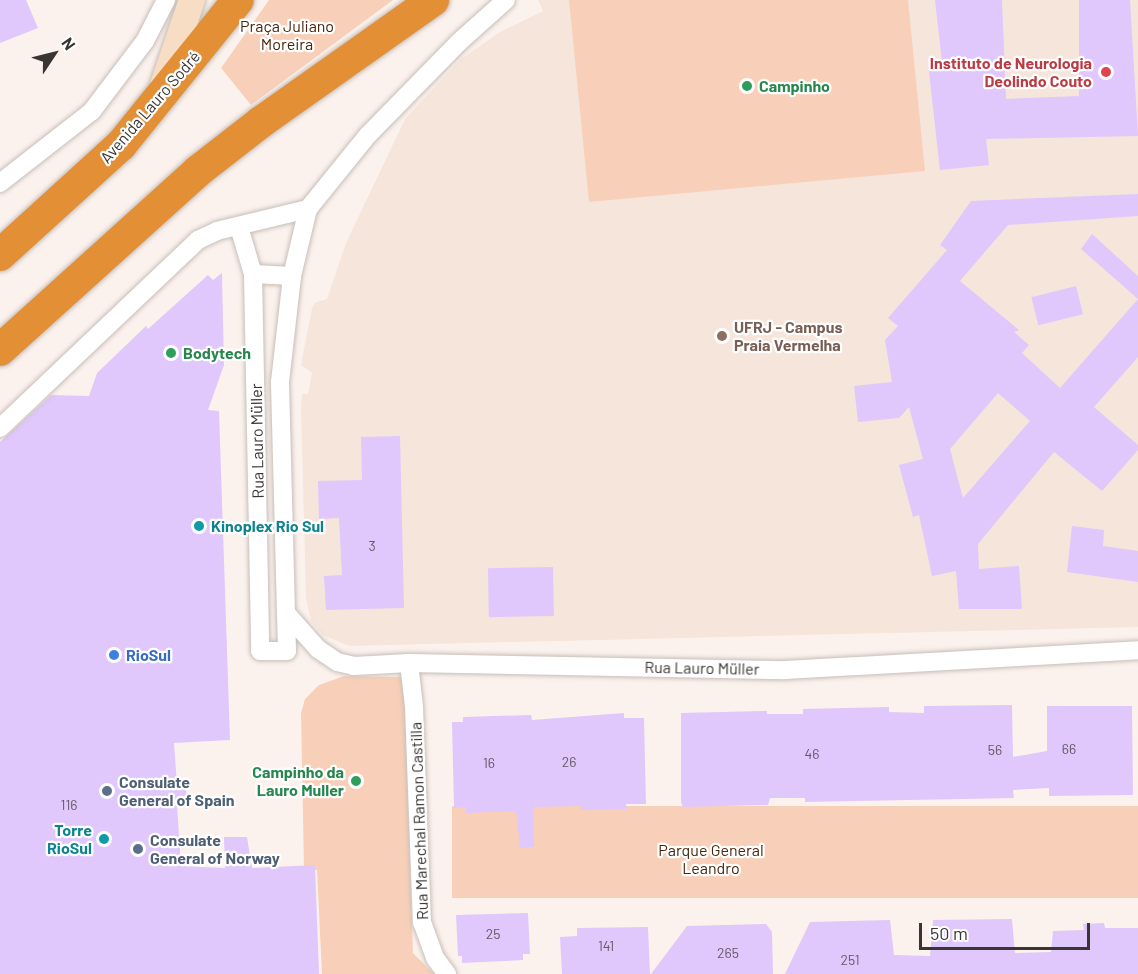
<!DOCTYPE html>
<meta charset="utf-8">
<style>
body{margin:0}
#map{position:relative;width:1138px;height:974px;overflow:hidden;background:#fcf2ed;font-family:Barlow,sans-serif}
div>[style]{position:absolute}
.built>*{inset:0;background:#f6e5db}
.green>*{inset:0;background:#f8d0b9;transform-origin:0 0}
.building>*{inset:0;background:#e0c7fc;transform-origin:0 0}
.roads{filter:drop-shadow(0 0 2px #c7beb9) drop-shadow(0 0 2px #c7beb9)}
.street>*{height:18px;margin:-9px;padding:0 9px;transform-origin:9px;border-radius:9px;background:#fff}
.secondary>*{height:26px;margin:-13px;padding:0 13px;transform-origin:13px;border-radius:13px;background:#f6ddc3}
.highway>*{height:32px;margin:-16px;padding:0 16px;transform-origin:16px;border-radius:16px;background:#e28f36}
.dots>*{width:16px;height:16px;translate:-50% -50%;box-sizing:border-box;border:3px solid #fff;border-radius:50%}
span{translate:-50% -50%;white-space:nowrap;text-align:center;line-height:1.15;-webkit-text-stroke:4.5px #fff;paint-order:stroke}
.number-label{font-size:14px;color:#635a65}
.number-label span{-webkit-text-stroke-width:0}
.park-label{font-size:16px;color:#49260d}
.health-label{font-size:16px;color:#be3a42;font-weight:700}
.right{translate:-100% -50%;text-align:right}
.leisure-label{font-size:16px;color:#27864d;font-weight:700}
.left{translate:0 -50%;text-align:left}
.street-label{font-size:16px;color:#393533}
.education-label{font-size:16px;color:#785e54;font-weight:700}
.culture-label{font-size:16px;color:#0d838f;font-weight:700}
.shop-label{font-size:16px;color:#366cbe;font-weight:700}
.service-label{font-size:16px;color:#4e5e75;font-weight:700}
.north{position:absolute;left:24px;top:24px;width:60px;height:60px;-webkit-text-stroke:4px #fff;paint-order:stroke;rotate:55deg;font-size:16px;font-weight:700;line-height:24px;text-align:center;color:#393533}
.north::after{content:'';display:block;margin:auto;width:21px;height:27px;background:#393533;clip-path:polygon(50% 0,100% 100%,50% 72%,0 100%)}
.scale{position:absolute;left:919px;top:923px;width:171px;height:27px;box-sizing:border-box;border:3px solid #393533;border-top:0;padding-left:8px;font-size:18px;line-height:21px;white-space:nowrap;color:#393533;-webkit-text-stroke:4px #fff;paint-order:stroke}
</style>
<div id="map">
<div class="built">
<i style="clip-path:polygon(538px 0,1138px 0,1138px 627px,349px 646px,323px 635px,311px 621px,306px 598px,301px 409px,302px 394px,308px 394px,312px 373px,301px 365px,312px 308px,316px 302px,327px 299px,346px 243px,405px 119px,461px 59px,500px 32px,543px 11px)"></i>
</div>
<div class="green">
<i style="clip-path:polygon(269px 0,393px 0,251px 105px,221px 68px)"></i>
<i style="clip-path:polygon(569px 0,908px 0,925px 171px,589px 202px)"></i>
<i style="clip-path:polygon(344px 676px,404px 677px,413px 953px,434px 974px,322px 974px,317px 870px,304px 870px,301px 713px,305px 699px,319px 685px)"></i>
<i style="left:1138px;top:806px;width:92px;height:686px;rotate:90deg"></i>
</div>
<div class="building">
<i style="clip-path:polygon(0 0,26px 0,38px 28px,0 43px)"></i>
<i style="clip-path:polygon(935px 0,1002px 0,1006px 99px,1079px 96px,1079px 0,1130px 0,1138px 136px,986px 139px,989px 165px,940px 170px,928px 63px,942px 62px)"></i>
<i style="clip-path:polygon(evenodd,1138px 194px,1138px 216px,1008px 225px,960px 281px,1019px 330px,1014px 332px,1029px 345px,1022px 353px,1060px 388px,1138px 299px,1081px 249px,1092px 234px,1138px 276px,1138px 357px,1094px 407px,1138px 445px,1138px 450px,1102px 491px,1054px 452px,978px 544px,979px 569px,1019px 566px,1022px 609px,959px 609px,956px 571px,932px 576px,919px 515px,913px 517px,899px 465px,923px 459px,909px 407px,899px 418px,858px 422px,854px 386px,892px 382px,885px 340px,898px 326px,888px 318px,947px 250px,940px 245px,971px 201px,1138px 194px,998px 393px,1030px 421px,963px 498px,950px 449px,998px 393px)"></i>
<i style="clip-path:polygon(222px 273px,224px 365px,208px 410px,219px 411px,230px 740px,174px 743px,177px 785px,186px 784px,187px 804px,177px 805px,181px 866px,225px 868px,224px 837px,247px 837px,252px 868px,315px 865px,319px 974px,0 974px,0 442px,51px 395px,89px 396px,97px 373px,146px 326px,148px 329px,208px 275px,213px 280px)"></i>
<i style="left:1076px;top:286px;width:29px;height:46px;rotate:76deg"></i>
<i style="clip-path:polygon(400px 436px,404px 608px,326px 610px,324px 576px,342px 575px,339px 518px,319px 519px,318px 481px,362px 480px,361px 437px)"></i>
<i style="clip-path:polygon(1072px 526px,1104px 530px,1103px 546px,1138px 551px,1138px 582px,1067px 572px)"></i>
<i style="left:553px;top:567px;width:49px;height:65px;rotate:89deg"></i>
<i style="clip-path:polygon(1012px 705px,1013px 757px,1047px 751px,1047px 706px,1132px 706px,1133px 795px,1049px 796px,1049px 788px,1013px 790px,1014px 798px,805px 802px,805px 798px,770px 798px,768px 805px,683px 807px,681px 802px,681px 713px,767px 711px,767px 714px,803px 714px,803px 709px,889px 707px,889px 712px,924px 713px,924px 706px)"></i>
<i style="clip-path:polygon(624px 713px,624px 718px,644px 718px,646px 804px,626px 804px,627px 809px,581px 810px,581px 806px,533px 807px,534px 847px,520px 848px,516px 811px,466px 813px,466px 807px,454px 808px,452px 722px,463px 722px,463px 717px,531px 715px,532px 720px)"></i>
<i style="clip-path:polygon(528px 913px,530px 954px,523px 954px,523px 960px,462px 963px,462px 956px,458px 956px,456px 915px)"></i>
<i style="clip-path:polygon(1012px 919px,1015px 953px,1051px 952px,1053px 931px,1084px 930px,1083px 924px,1104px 923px,1105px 928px,1138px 928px,1138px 974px,785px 974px,810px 922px,890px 920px,894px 955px,930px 956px,933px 920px)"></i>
<i style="clip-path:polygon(766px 924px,772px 932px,773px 974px,651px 974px,687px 926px)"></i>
<i style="clip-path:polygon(648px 927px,650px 974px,562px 974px,560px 937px,577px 936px,577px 928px)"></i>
</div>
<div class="roads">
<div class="street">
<i style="left:0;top:183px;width:117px;rotate:-38deg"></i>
<i style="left:92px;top:111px;width:88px;rotate:-52.9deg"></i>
<i style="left:145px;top:41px;width:46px;rotate:-62.9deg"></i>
<i style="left:239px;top:227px;width:49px;rotate:73.4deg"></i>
<i style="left:253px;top:274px;width:377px;rotate:88.9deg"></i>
<i style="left:260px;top:651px;width:27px"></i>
<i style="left:287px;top:651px;width:269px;rotate:-91.5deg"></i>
<i style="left:280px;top:382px;width:107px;rotate:-83.5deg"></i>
<i style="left:292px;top:276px;width:69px;rotate:-76.6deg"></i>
<i style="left:308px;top:209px;width:95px;rotate:-51deg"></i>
<i style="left:368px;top:135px;width:130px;rotate:-45.6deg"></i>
<i style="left:459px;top:42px;width:63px;rotate:-41.8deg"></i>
<i style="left:253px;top:274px;width:39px;rotate:3deg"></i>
<i style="left:0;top:428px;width:273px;rotate:-43.5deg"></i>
<i style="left:198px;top:240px;width:21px;rotate:-25deg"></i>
<i style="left:217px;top:231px;width:94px;rotate:-13.6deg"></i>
<i style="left:286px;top:613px;width:48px;rotate:48.4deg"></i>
<i style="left:318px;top:649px;width:23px;rotate:34deg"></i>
<i style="left:337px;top:662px;width:17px;rotate:13deg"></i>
<i style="left:354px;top:666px;width:55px;rotate:-3.1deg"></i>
<i style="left:409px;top:663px;width:376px;rotate:1.1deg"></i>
<i style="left:785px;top:670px;width:354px;rotate:-3.2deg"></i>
<i style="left:409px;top:663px;width:44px;rotate:83.5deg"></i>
<i style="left:414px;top:707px;width:215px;rotate:87.9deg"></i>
<i style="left:422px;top:922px;width:38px;rotate:70deg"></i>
<i style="left:435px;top:958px;width:20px;rotate:53deg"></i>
</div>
<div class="secondary">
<i style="left:162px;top:88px;width:93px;rotate:-71.2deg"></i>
</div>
<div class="highway">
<i style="left:0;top:255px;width:164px;rotate:-42.3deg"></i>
<i style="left:121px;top:145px;width:186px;rotate:-51.1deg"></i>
<i style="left:0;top:350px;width:267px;rotate:-42.1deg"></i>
<i style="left:198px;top:171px;width:80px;rotate:-37.9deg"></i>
<i style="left:261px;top:122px;width:211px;rotate:-35.3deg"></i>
</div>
</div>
<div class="dots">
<i style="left:1106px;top:72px;background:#e0444e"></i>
<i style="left:747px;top:86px;background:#2e9e5b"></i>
<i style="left:722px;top:336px;background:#8d6e63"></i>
<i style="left:171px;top:353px;background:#2e9e5b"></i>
<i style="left:199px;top:526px;background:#0f9aa8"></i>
<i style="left:114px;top:655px;background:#3f7fe0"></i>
<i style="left:356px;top:781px;background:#2e9e5b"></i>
<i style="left:107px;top:791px;background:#5c6f8a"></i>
<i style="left:104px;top:839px;background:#0f9aa8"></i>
<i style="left:138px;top:849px;background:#5c6f8a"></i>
</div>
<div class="number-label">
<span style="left:372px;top:546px">3</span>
<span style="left:1069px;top:749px">66</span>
<span style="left:995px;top:750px">56</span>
<span style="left:812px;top:754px">46</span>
<span style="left:569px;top:762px">26</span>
<span style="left:489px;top:763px">16</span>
<span style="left:69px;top:805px">116</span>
<span style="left:493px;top:934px">25</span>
<span style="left:606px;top:946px">141</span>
<span style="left:728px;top:953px">265</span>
<span style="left:850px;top:960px">251</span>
</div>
<div class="park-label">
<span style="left:287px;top:35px">Praça Juliano<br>Moreira</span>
<span style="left:711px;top:859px">Parque General<br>Leandro</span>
</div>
<div class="health-label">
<span class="right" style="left:1092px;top:72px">Instituto de Neurologia<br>Deolindo Couto</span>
</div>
<div class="leisure-label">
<span class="left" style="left:759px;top:86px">Campinho</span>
<span class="left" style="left:183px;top:353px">Bodytech</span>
<span class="right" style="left:344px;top:781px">Campinho da<br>Lauro Muller</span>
</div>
<div class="street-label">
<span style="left:150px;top:107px;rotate:-49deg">Avenida Lauro Sodré</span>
<span style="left:257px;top:441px;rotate:-91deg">Rua Lauro Müller</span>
<span style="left:702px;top:668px;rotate:1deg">Rua Lauro Müller</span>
<span style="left:419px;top:821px;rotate:-92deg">Rua Marechal Ramon Castilla</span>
</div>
<div class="education-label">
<span class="left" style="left:734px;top:336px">UFRJ - Campus<br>Praia Vermelha</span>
</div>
<div class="culture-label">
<span class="left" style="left:211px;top:526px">Kinoplex Rio Sul</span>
<span class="right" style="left:92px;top:839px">Torre<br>RioSul</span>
</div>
<div class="shop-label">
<span class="left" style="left:126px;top:655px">RioSul</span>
</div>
<div class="service-label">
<span class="left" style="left:119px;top:791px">Consulate<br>General of Spain</span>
<span class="left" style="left:150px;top:849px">Consulate<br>General of Norway</span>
</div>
<div class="north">N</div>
<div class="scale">50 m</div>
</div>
